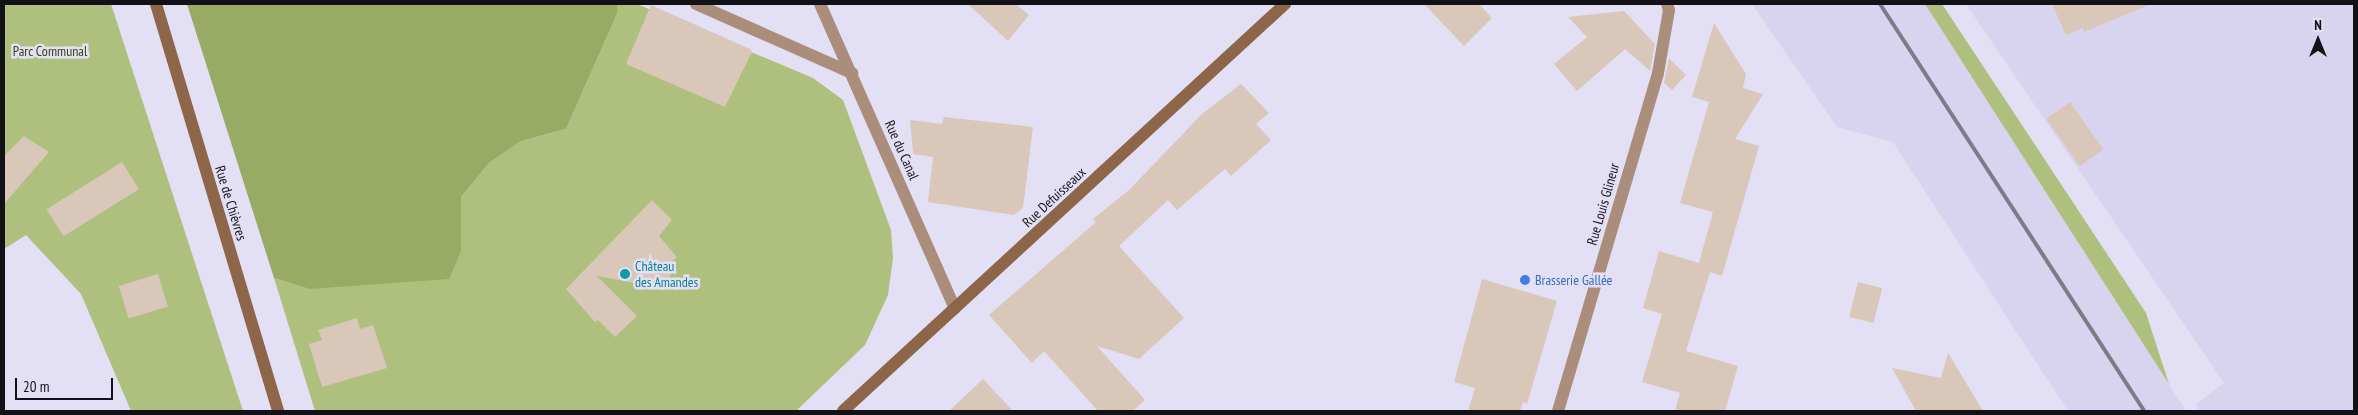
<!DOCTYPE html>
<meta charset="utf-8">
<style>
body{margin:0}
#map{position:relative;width:2358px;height:415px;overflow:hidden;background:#e3dff4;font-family:"PT Sans Narrow",sans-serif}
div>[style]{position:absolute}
.built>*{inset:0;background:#d8d3ee}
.green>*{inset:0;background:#afbf7e}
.forest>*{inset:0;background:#99aa64}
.building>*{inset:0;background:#d9c7b9;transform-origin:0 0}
.street>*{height:12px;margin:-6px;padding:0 6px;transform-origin:6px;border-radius:6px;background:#aa8e7b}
.secondary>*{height:12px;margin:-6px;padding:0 6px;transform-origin:6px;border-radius:6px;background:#8d6649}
.rail>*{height:4px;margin:-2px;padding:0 2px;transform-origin:2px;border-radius:2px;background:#7e7b89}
.dots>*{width:14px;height:14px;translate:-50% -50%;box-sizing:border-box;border:2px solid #e3dff4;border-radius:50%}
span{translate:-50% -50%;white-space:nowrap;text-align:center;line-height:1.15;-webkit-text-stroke:5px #e3dff4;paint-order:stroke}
.park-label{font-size:14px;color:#364009}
.street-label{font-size:14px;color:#131118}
.culture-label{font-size:14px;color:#0d838f}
.left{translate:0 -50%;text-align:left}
.shop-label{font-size:14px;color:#366cbe}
.frame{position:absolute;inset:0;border:5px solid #131118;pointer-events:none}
.north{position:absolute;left:2293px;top:15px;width:50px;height:50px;-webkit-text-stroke:4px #e3dff4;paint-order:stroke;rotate:0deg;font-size:14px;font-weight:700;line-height:20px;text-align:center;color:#131118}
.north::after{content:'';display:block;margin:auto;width:18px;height:22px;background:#131118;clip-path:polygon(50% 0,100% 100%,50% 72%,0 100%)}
.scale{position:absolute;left:15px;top:378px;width:98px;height:22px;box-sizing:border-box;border:2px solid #131118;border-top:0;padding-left:6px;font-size:15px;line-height:18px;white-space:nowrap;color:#131118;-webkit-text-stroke:4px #e3dff4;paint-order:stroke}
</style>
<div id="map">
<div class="built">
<i style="clip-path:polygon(1752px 4px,1925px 4px,2186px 411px,2068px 411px,1893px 142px,1837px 127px)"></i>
<i style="clip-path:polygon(1966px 4px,2354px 4px,2354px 411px,2200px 411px,2195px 405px,2224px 383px)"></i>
</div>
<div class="green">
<i style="clip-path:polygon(4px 4px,111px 4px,243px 411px,131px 411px,81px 294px,26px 235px,4px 249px)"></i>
<i style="clip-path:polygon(617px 4px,637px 4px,813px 78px,843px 100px,891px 230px,893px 258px,888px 295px,865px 345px,796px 411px,315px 411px,274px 278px,309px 289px,461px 250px,461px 197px,489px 163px,521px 141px,566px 129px,617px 14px)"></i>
<i style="clip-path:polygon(1925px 4px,1942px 4px,2146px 313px,2169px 384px)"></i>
</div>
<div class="forest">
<i style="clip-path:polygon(187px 4px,617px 4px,617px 14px,566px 129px,521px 141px,489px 163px,461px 197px,461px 251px,449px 279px,309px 289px,274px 278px)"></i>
</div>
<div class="building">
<i style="clip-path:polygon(968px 4px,1016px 4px,1029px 15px,1008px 41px)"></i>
<i style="clip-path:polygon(1424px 4px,1479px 4px,1492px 18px,1464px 46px)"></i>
<i style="clip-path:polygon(2052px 4px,2151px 4px,2084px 32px,2083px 28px,2066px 35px)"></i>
<i style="clip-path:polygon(651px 5px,750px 49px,752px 52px,725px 107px,626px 64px)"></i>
<i style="clip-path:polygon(1624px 11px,1655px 44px,1650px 71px,1625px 49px,1577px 91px,1554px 64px,1587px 37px,1568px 17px)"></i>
<i style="clip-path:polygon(1714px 23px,1746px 74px,1743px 88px,1763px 94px,1735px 139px,1759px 146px,1722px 276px,1710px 272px,1686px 351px,1738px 366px,1725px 411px,1675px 411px,1680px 393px,1642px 382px,1662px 314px,1643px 308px,1659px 251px,1699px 263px,1713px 212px,1680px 203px,1709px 102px,1692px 97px)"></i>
<i style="clip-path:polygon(1669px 58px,1686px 75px,1672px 90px,1664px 83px)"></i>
<i style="clip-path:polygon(1241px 84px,1269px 113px,1256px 124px,1271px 140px,1231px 176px,1225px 169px,1177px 210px,1168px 200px,1119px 246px,1184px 318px,1139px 359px,1097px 346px,1145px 400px,1133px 411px,1098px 411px,1044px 351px,1032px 363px,989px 315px,1096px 222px,1093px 219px,1129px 190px,1202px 114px)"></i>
<i style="left:2070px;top:102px;width:58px;height:29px;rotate:55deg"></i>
<i style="clip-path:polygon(944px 117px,1033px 127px,1023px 208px,1014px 215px,928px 202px,933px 157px,913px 154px,910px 120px,942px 124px)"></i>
<i style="clip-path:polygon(24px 136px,49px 152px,4px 204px,4px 156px)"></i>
<i style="left:122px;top:162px;width:32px;height:89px;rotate:58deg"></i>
<i style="clip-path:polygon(652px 200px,672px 220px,659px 236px,677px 257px,668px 265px,671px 279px,662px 288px,597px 276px,637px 316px,615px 337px,598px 320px,595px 322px,566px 289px)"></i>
<i style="left:158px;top:274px;width:34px;height:41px;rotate:73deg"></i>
<i style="clip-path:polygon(1482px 279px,1557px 301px,1527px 404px,1523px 402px,1520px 411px,1468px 411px,1475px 388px,1454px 382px)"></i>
<i style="left:1858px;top:282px;width:25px;height:36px;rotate:14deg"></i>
<i style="clip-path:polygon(357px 318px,360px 329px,373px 325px,387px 368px,322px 387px,309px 344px,322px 340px,318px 330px)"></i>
<i style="clip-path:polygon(1948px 353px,1983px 411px,1916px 411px,1892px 368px,1941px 378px)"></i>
<i style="clip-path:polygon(983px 379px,1013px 411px,949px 411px)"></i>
</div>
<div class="street">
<i style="left:696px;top:4px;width:171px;rotate:23.9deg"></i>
<i style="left:820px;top:4px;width:333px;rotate:66.1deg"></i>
<i style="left:1558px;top:411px;width:352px;rotate:-73.5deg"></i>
<i style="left:1658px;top:73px;width:64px;rotate:-80.1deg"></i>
<i style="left:1669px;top:10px;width:6px;rotate:-108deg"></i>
</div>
<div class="secondary">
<i style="left:156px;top:4px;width:425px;rotate:73.3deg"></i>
<i style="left:843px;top:411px;width:601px;rotate:-42.64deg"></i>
</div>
<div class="rail">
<i style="left:1880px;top:4px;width:485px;rotate:57deg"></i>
</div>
<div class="dots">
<i style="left:625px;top:274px;background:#0f9aa8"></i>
<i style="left:1525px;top:280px;background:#3f7fe0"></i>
</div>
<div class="park-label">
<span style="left:50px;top:51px">Parc Communal</span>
</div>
<div class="street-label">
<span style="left:902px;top:150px;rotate:66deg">Rue du Canal</span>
<span style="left:1054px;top:197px;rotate:-43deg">Rue Defuisseaux</span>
<span style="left:231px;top:203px;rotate:73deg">Rue de Chièvres</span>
<span style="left:1603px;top:204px;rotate:-74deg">Rue Louis Glineur</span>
</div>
<div class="culture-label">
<span class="left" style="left:635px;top:274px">Château<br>des Amandes</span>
</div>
<div class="shop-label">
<span class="left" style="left:1535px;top:280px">Brasserie Gallée</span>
</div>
<div class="frame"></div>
<div class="north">N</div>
<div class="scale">20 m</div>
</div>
